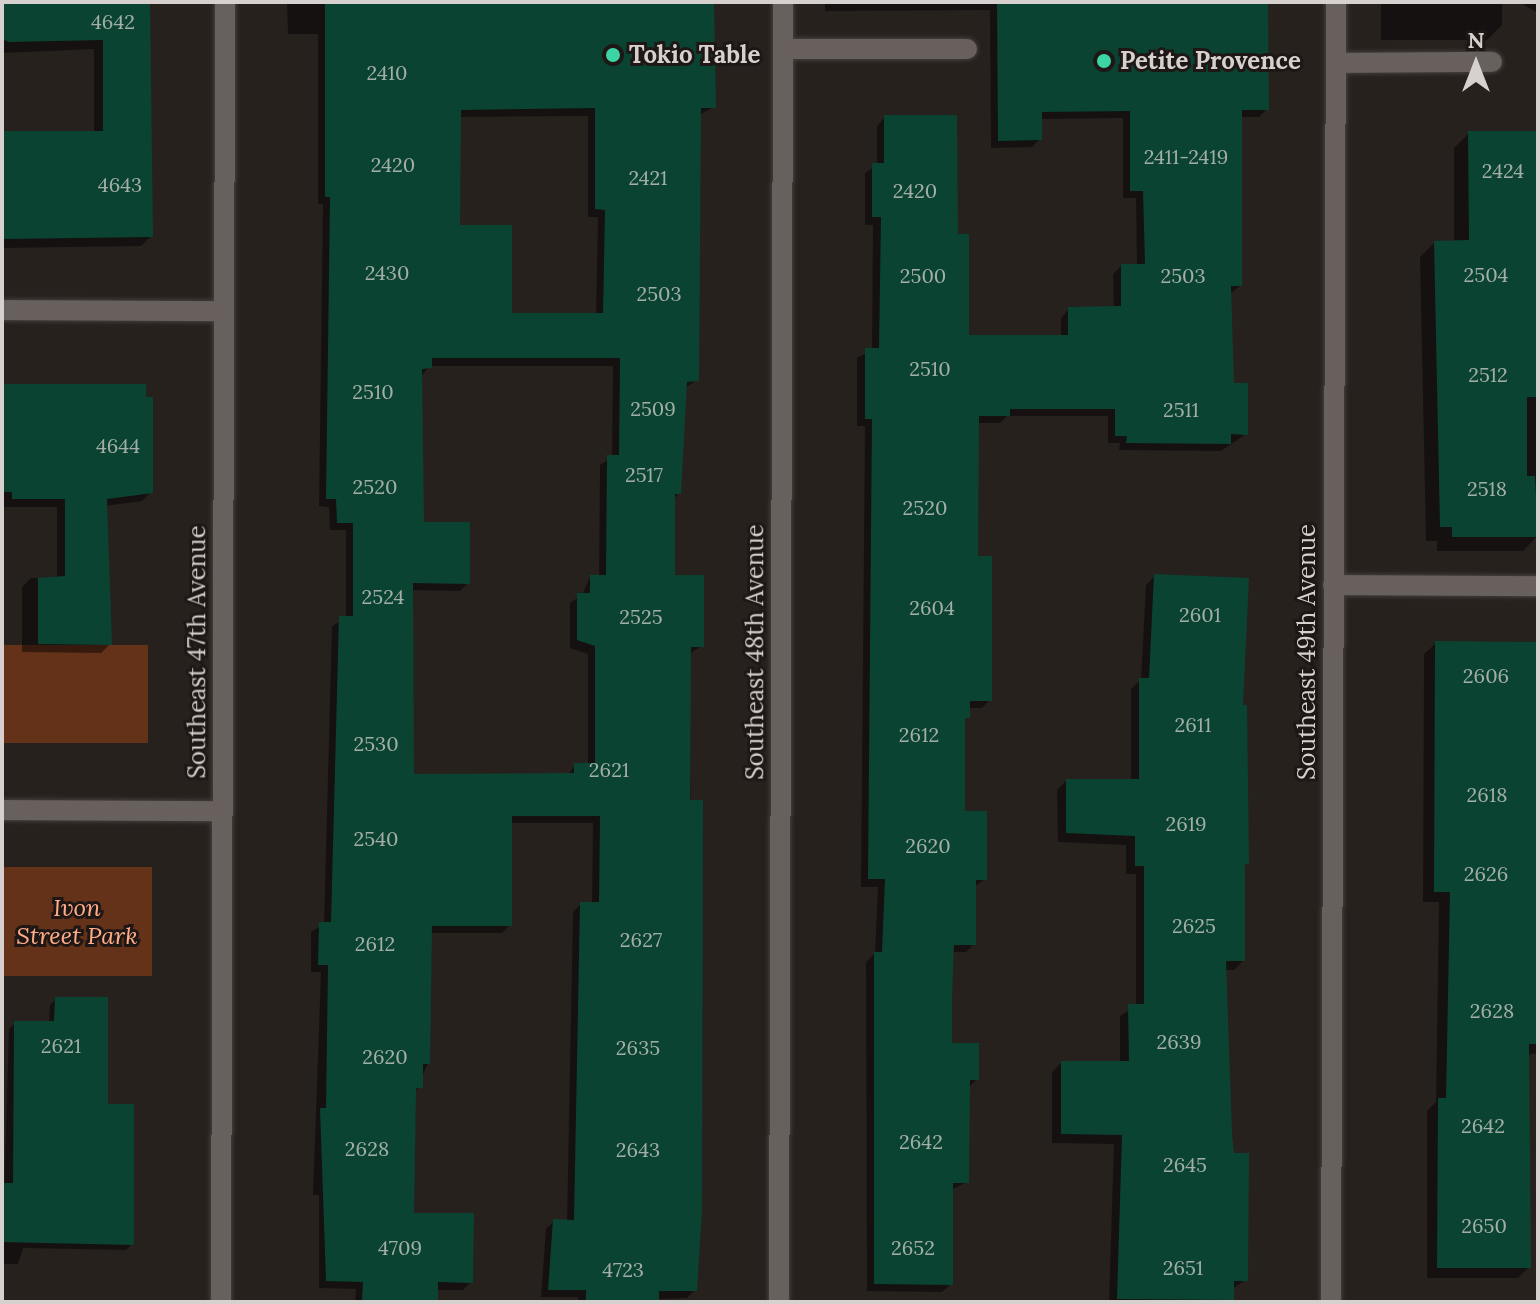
<!DOCTYPE html>
<style>
body{margin:0}
#map{position:relative;width:1540px;height:1304px;overflow:hidden;background:#27211e;font-family:Lora,serif}
div>[style]{position:absolute}
.green>*{inset:0;background:#643219;transform-origin:0 0}
.shadow>*{inset:0;background:#0007}
.building>*{inset:0;background:#0b4332}
.roads{filter:drop-shadow(0 0 2px #433e3c) drop-shadow(0 0 2px #433e3c)}
.minor>*{height:20px;margin:-10px;padding:0 10px;transform-origin:10px;border-radius:10px;background:#68605d}
.dots>*{width:22px;height:22px;translate:-50% -50%;box-sizing:border-box;border:4px solid #1e1715;border-radius:50%}
span{translate:-50% -50%;white-space:nowrap;text-align:center;line-height:1.15;-webkit-text-stroke:6px #1e1715;paint-order:stroke}
.number-label{font-size:20px;color:#a3aea8}
.number-label span{-webkit-text-stroke-width:0}
.poi-label{font-size:24px;color:#d6d1cf;font-weight:700}
.left{translate:0 -50%;text-align:left}
.street-label{font-size:24px;color:#d6d1cf}
.park-label{font-size:24px;color:#ffac87;font-style:italic}
.frame{position:absolute;inset:0;border:4px solid #d6d1cf;pointer-events:none}
.north{position:absolute;left:1436px;top:24px;width:80px;height:80px;-webkit-text-stroke:6px #1e1715;paint-order:stroke;rotate:0deg;font-size:22px;font-weight:700;line-height:32px;text-align:center;color:#d6d1cf}
.north::after{content:'';display:block;margin:auto;width:28px;height:36px;background:#d6d1cf;clip-path:polygon(50% 0,100% 100%,50% 72%,0 100%)}
</style>
<div id="map">
<div class="green">
<i style="left:2px;top:645px;width:146px;height:98px"></i>
<i style="left:2px;top:867px;width:150px;height:109px"></i>
</div>
<div class="shadow">
<i style="clip-path:polygon(2px 2px,149px 2px,151px 236px,141px 246px,2px 248px,2px 133px,94px 133px,94px 49px,2px 53px)"></i>
<i style="clip-path:polygon(evenodd,287px 2px,713px 2px,714px 107px,699px 115px,697px 380px,685px 388px,679px 493px,673px 500px,673px 577px,702px 646px,689px 654px,695px 1290px,687px 1298px,578px 1302px,578px 1297px,541px 1297px,546px 1229px,554px 1221px,567px 1222px,573px 912px,581px 904px,592px 904px,593px 823px,510px 823px,510px 925px,502px 933px,430px 933px,428px 1063px,414px 1095px,412px 1215px,471px 1282px,463px 1290px,436px 1290px,433px 1302px,355px 1302px,356px 1289px,319px 1288px,319px 1195px,313px 1195px,321px 972px,311px 972px,311px 932px,324px 924px,332px 626px,346px 618px,346px 530px,330px 530px,329px 507px,319px 506px,323px 204px,318px 204px,318px 34px,288px 34px,287px 2px,588px 116px,588px 217px,598px 217px,596px 315px,510px 315px,458px 227px,459px 117px,588px 116px,287px 2px,430px 366px,613px 366px,612px 457px,600px 465px,599px 577px,590px 577px,582px 595px,570px 603px,570px 648px,588px 654px,588px 765px,575px 765px,567px 776px,412px 776px,411px 590px,460px 591px,468px 583px,422px 524px,422px 375px,430px 366px)"></i>
<i style="clip-path:polygon(825px 2px,1266px 2px,1267px 109px,1259px 117px,1240px 117px,1240px 286px,1230px 294px,1232px 385px,1246px 434px,1221px 451px,1119px 450px,1120px 443px,1108px 443px,1108px 416px,1007px 416px,1000px 423px,977px 423px,976px 558px,990px 700px,982px 708px,968px 708px,963px 722px,963px 813px,985px 879px,974px 887px,974px 944px,966px 952px,952px 952px,950px 1045px,977px 1079px,968px 1088px,967px 1182px,951px 1190px,951px 1284px,942px 1292px,867px 1291px,866px 962px,875px 953px,878px 887px,861px 887px,865px 426px,857px 426px,857px 358px,872px 350px,873px 225px,865px 225px,865px 173px,877px 165px,877px 126px,885px 117px,956px 236px,967px 337px,1061px 337px,1061px 318px,1069px 309px,1114px 309px,1113px 274px,1121px 266px,1137px 266px,1136px 198px,1123px 198px,1123px 118px,1040px 119px,1040px 139px,1032px 147px,991px 148px,990px 10px,825px 11px)"></i>
<i style="clip-path:polygon(1381px 2px,1502px 2px,1502px 25px,1487px 40px,1381px 40px)"></i>
<i style="clip-path:polygon(1519px 2px,1538px 2px,1538px 13px)"></i>
<i style="clip-path:polygon(1469px 133px,1538px 133px,1537px 536px,1523px 551px,1437px 551px,1437px 541px,1426px 541px,1420px 257px,1434px 243px,1454px 242px,1454px 148px)"></i>
<i style="clip-path:polygon(2px 385px,151px 492px,142px 501px,105px 506px,110px 644px,101px 653px,22px 652px,22px 587px,31px 578px,57px 578px,57px 507px,2px 507px)"></i>
<i style="clip-path:polygon(1155px 576px,1241px 707px,1247px 863px,1243px 868px,1243px 961px,1234px 970px,1225px 970px,1230px 1134px,1246px 1280px,1232px 1289px,1229px 1302px,1109px 1302px,1114px 1144px,1052px 1143px,1052px 1072px,1061px 1063px,1120px 1063px,1120px 1016px,1136px 1006px,1136px 874px,1126px 874px,1126px 845px,1058px 842px,1057px 790px,1066px 781px,1131px 781px,1131px 689px,1141px 680px,1146px 585px)"></i>
<i style="clip-path:polygon(1436px 643px,1538px 644px,1538px 1053px,1527px 1055px,1529px 1267px,1518px 1278px,1427px 1278px,1427px 1111px,1436px 1102px,1439px 902px,1423px 902px,1424px 654px)"></i>
<i style="clip-path:polygon(56px 999px,106px 1106px,132px 1244px,126px 1250px,23px 1248px,18px 1264px,2px 1264px,9px 1029px,15px 1023px,49px 1023px,50px 1005px)"></i>
</div>
<div class="building">
<i style="clip-path:polygon(2px 2px,150px 2px,153px 237px,2px 239px,2px 131px,103px 131px,103px 40px,9px 42px,2px 39px)"></i>
<i style="clip-path:polygon(evenodd,325px 2px,714px 2px,716px 108px,701px 108px,699px 381px,687px 382px,681px 494px,675px 494px,675px 575px,704px 575px,704px 647px,691px 647px,690px 800px,703px 800px,702px 1210px,697px 1291px,659px 1291px,659px 1302px,586px 1302px,586px 1290px,548px 1290px,553px 1219px,574px 1220px,580px 902px,599px 902px,600px 816px,512px 816px,512px 926px,432px 926px,430px 1064px,423px 1064px,423px 1088px,416px 1088px,414px 1213px,474px 1213px,473px 1283px,438px 1282px,438px 1300px,362px 1300px,363px 1282px,326px 1281px,320px 1108px,326px 1108px,328px 965px,318px 965px,319px 922px,331px 922px,339px 616px,353px 616px,353px 523px,337px 523px,336px 499px,326px 499px,330px 197px,325px 197px,325px 2px,595px 108px,595px 209px,605px 210px,603px 313px,512px 313px,512px 225px,460px 225px,461px 110px,595px 108px,325px 2px,432px 358px,620px 358px,619px 455px,607px 455px,606px 575px,590px 575px,590px 593px,577px 593px,577px 640px,595px 646px,595px 763px,574px 763px,574px 773px,414px 774px,413px 583px,470px 584px,470px 522px,424px 522px,422px 369px,432px 368px,432px 358px)"></i>
<i style="clip-path:polygon(997px 2px,1268px 2px,1269px 110px,1242px 110px,1242px 286px,1231px 286px,1234px 383px,1248px 383px,1248px 435px,1231px 434px,1231px 444px,1126px 443px,1127px 436px,1115px 436px,1115px 409px,1010px 409px,1010px 416px,979px 416px,978px 556px,992px 556px,992px 701px,970px 701px,970px 718px,965px 718px,965px 811px,987px 811px,987px 880px,976px 880px,976px 945px,954px 945px,952px 997px,952px 1043px,979px 1043px,979px 1080px,970px 1080px,969px 1183px,953px 1183px,953px 1285px,874px 1284px,874px 952px,882px 952px,885px 879px,868px 879px,872px 419px,865px 419px,865px 348px,879px 348px,881px 217px,872px 217px,872px 163px,884px 163px,884px 115px,957px 115px,958px 234px,969px 234px,969px 335px,1068px 335px,1068px 307px,1121px 306px,1121px 264px,1145px 264px,1143px 191px,1130px 191px,1130px 111px,1042px 112px,1042px 140px,998px 141px)"></i>
<i style="clip-path:polygon(1468px 131px,1538px 131px,1538px 397px,1527px 397px,1527px 476px,1535px 476px,1538px 537px,1452px 537px,1452px 527px,1440px 527px,1434px 241px,1469px 240px)"></i>
<i style="clip-path:polygon(2px 384px,146px 384px,146px 397px,153px 397px,153px 493px,107px 499px,112px 645px,38px 644px,38px 578px,65px 576px,65px 499px,12px 499px,12px 492px,2px 492px)"></i>
<i style="clip-path:polygon(1154px 574px,1249px 578px,1243px 705px,1247px 705px,1249px 864px,1245px 864px,1245px 961px,1226px 961px,1232px 1134px,1234px 1153px,1249px 1153px,1248px 1281px,1234px 1281px,1234px 1300px,1117px 1299px,1122px 1135px,1061px 1134px,1061px 1061px,1129px 1061px,1128px 1004px,1144px 1004px,1144px 866px,1135px 866px,1135px 836px,1066px 833px,1066px 779px,1139px 779px,1139px 678px,1149px 678px)"></i>
<i style="clip-path:polygon(1435px 641px,1538px 642px,1538px 1044px,1529px 1044px,1531px 1268px,1437px 1268px,1438px 1098px,1446px 1098px,1450px 892px,1434px 892px)"></i>
<i style="clip-path:polygon(55px 997px,108px 997px,108px 1104px,134px 1104px,134px 1245px,2px 1242px,2px 1183px,13px 1183px,14px 1021px,54px 1021px)"></i>
</div>
<div class="roads">
<div class="minor">
<i style="left:783px;top:49px;width:184px"></i>
<i style="left:1336px;top:63px;width:156px;rotate:-0.4deg"></i>
<i style="left:2px;top:310px;width:222px;rotate:0.3deg"></i>
<i style="left:1333px;top:585px;width:205px;rotate:0.3deg"></i>
<i style="left:2px;top:810px;width:220px;rotate:0.3deg"></i>
<i style="left:221px;top:1302px;width:1300px;rotate:-89.82deg"></i>
<i style="left:779px;top:1302px;width:1300px;rotate:-89.82deg"></i>
<i style="left:1331px;top:1302px;width:1300px;rotate:-89.78deg"></i>
</div>
</div>
<div class="dots">
<i style="left:613px;top:55px;background:#3cd4a4"></i>
<i style="left:1104px;top:61px;background:#3cd4a4"></i>
</div>
<div class="number-label">
<span style="left:113px;top:21px">4642</span>
<span style="left:387px;top:72px">2410</span>
<span style="left:1186px;top:156px">2411-2419</span>
<span style="left:393px;top:164px">2420</span>
<span style="left:1503px;top:170px">2424</span>
<span style="left:648px;top:177px">2421</span>
<span style="left:120px;top:184px">4643</span>
<span style="left:915px;top:190px">2420</span>
<span style="left:387px;top:272px">2430</span>
<span style="left:1486px;top:274px">2504</span>
<span style="left:923px;top:275px">2500</span>
<span style="left:1183px;top:275px">2503</span>
<span style="left:659px;top:293px">2503</span>
<span style="left:930px;top:368px">2510</span>
<span style="left:1488px;top:374px">2512</span>
<span style="left:373px;top:391px">2510</span>
<span style="left:653px;top:408px">2509</span>
<span style="left:1181px;top:409px">2511</span>
<span style="left:118px;top:445px">4644</span>
<span style="left:644px;top:474px">2517</span>
<span style="left:375px;top:486px">2520</span>
<span style="left:1487px;top:488px">2518</span>
<span style="left:925px;top:507px">2520</span>
<span style="left:383px;top:596px">2524</span>
<span style="left:932px;top:607px">2604</span>
<span style="left:1200px;top:614px">2601</span>
<span style="left:641px;top:616px">2525</span>
<span style="left:1486px;top:675px">2606</span>
<span style="left:1193px;top:724px">2611</span>
<span style="left:919px;top:734px">2612</span>
<span style="left:376px;top:743px">2530</span>
<span style="left:609px;top:769px">2621</span>
<span style="left:1487px;top:794px">2618</span>
<span style="left:1186px;top:823px">2619</span>
<span style="left:376px;top:838px">2540</span>
<span style="left:928px;top:845px">2620</span>
<span style="left:1486px;top:873px">2626</span>
<span style="left:1194px;top:925px">2625</span>
<span style="left:641px;top:939px">2627</span>
<span style="left:375px;top:943px">2612</span>
<span style="left:1492px;top:1010px">2628</span>
<span style="left:1179px;top:1041px">2639</span>
<span style="left:61px;top:1045px">2621</span>
<span style="left:638px;top:1047px">2635</span>
<span style="left:385px;top:1056px">2620</span>
<span style="left:1483px;top:1125px">2642</span>
<span style="left:921px;top:1141px">2642</span>
<span style="left:367px;top:1148px">2628</span>
<span style="left:638px;top:1149px">2643</span>
<span style="left:1185px;top:1164px">2645</span>
<span style="left:1484px;top:1225px">2650</span>
<span style="left:400px;top:1247px">4709</span>
<span style="left:913px;top:1247px">2652</span>
<span style="left:1183px;top:1267px">2651</span>
<span style="left:623px;top:1269px">4723</span>
</div>
<div class="poi-label">
<span class="left" style="left:629px;top:55px">Tokio Table</span>
<span class="left" style="left:1120px;top:61px">Petite Provence</span>
</div>
<div class="street-label">
<span style="left:197px;top:652px;rotate:-90deg">Southeast 47th Avenue</span>
<span style="left:755px;top:652px;rotate:-90deg">Southeast 48th Avenue</span>
<span style="left:1307px;top:652px;rotate:-90deg">Southeast 49th Avenue</span>
</div>
<div class="park-label">
<span style="left:77px;top:922px">Ivon<br>Street Park</span>
</div>
<div class="frame"></div>
<div class="north">N</div>
</div>
